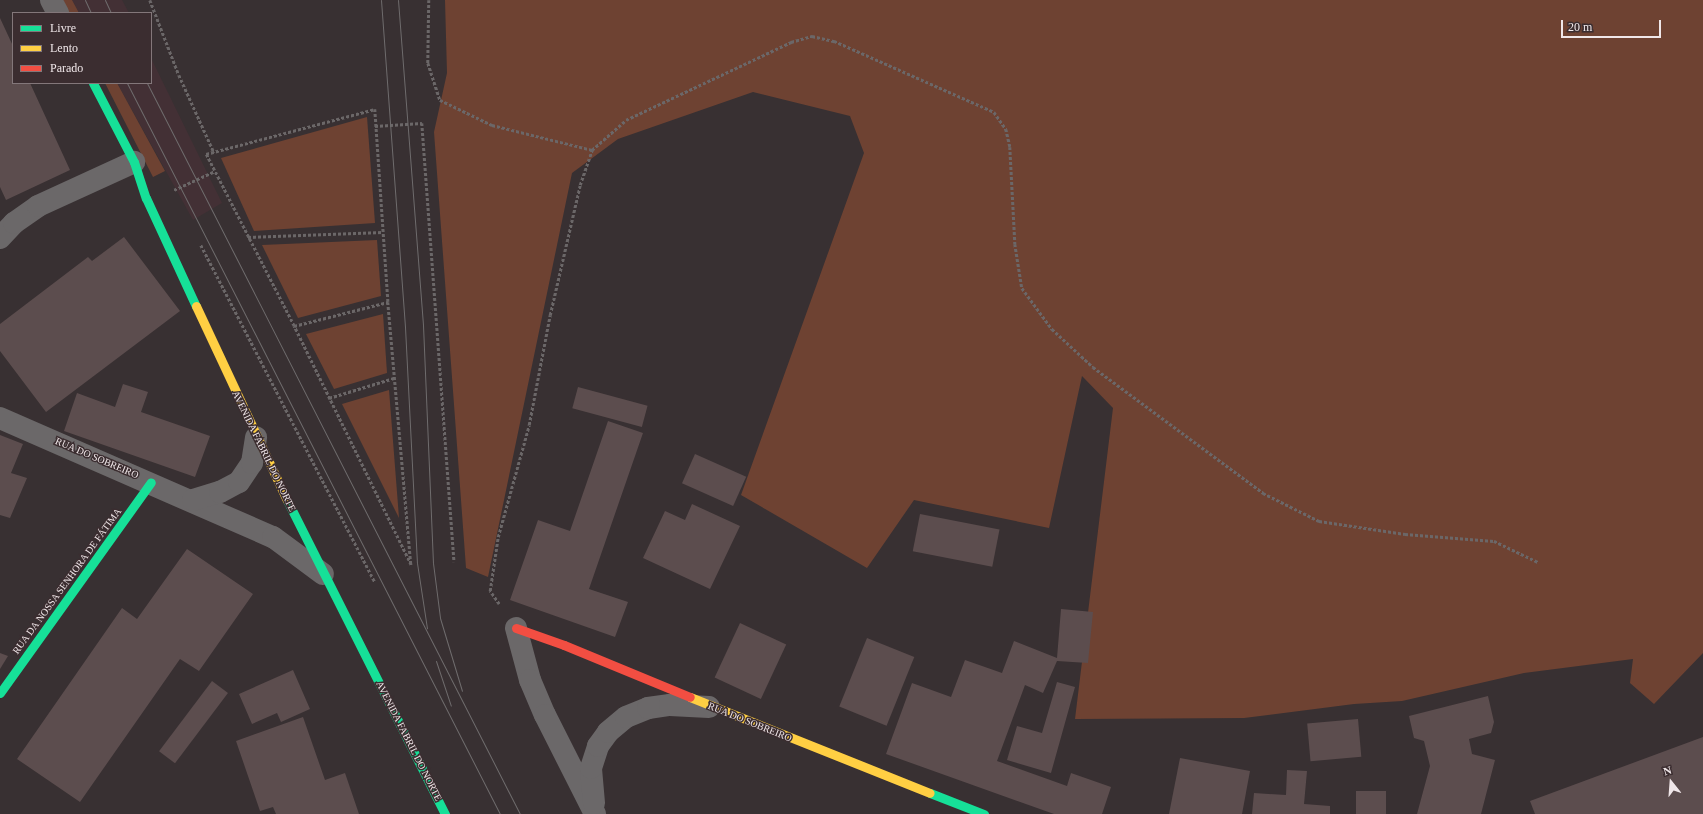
<!DOCTYPE html>
<meta charset="utf-8">
<style>
body{margin:0}
#map{position:relative;width:1703px;height:814px;overflow:hidden;background:#383032;font-family:Georgia,serif}
div>[style]{position:absolute}
.built>*{inset:0;background:#433035}
.green>*{inset:0;background:#6e4232}
.building>*{inset:0;background:#5c4d4e;transform-origin:0 0}
.path>*{height:2.5px;margin-top:-1.25px;transform-origin:0;background:repeating-linear-gradient(90deg,#6b6768 0 3px,transparent 0 5px)}
.street>*{height:22px;margin:-11px;padding:0 11px;transform-origin:11px;border-radius:11px;background:#6b6869}
.fast>*{height:9px;margin:-4.5px;padding:0 4.5px;transform-origin:4.5px;border-radius:4.5px;background:#16e098}
.slow>*{height:9px;margin:-4.5px;padding:0 4.5px;transform-origin:4.5px;border-radius:4.5px;background:#ffcf43}
.jam>*{height:9px;margin:-4.5px;padding:0 4.5px;transform-origin:4.5px;border-radius:4.5px;background:#f24e42}
.tram>*{height:1px;margin:-0.5px;padding:0 0.5px;transform-origin:0.5px;border-radius:0.5px;background:#6f6c6d}
span{translate:-50% -50%;white-space:nowrap;text-align:center;line-height:1.15;-webkit-text-stroke:3px #3b2d30;paint-order:stroke}
.street-label{font-size:10px;color:#f0e7e9}
.legend{position:absolute;left:12px;top:12px;width:140px;height:72px;box-sizing:border-box;background:#3b2d30;border:1px solid #83777a;margin:0;padding:5px 7px;list-style:none;font-size:12px;color:#f0e7e9}
.legend li{display:flex;align-items:center;gap:8px;height:20px}
.legend b{width:20px;border:1px solid #83777a}
.north{position:absolute;left:1651px;top:762px;width:40px;height:40px;-webkit-text-stroke:3px #3b2d30;paint-order:stroke;rotate:343deg;font-size:11px;font-weight:700;line-height:16px;text-align:center;color:#f0e7e9}
.north::after{content:'';display:block;margin:auto;width:14px;height:18px;background:#f0e7e9;clip-path:polygon(50% 0,100% 100%,50% 72%,0 100%)}
.scale{position:absolute;left:1561px;top:20px;width:100px;height:18px;box-sizing:border-box;border:2px solid #f0e7e9;border-top:0;padding-left:5px;font-size:12px;line-height:14px;white-space:nowrap;color:#f0e7e9;-webkit-text-stroke:3px #3b2d30;paint-order:stroke}
</style>
<div id="map">
<div class="built">
<i style="clip-path:polygon(72px 0,122px 0,129px 13px,79px 13px)"></i>
<i style="clip-path:polygon(151px 58px,222px 203px,193px 220px,117px 83px,151px 83px)"></i>
</div>
<div class="green">
<i style="clip-path:polygon(63px 0,72px 0,79px 13px,69px 13px)"></i>
<i style="clip-path:polygon(445px 0,1703px 0,1703px 653px,1654px 704px,1630px 683px,1633px 659px,1524px 673px,1402px 701px,1354px 704px,1244px 718px,1075px 719px,1113px 408px,1082px 376px,1049px 528px,914px 500px,867px 568px,741px 495px,864px 153px,850px 116px,753px 92px,618px 139px,572px 173px,488px 577px,466px 568px,434px 132px,447px 73px)"></i>
<i style="clip-path:polygon(105px 83px,117px 83px,165px 171px,153px 177px)"></i>
<i style="clip-path:polygon(367px 117px,375px 223px,254px 231px,221px 158px)"></i>
<i style="clip-path:polygon(377px 240px,381px 296px,298px 318px,262px 245px)"></i>
<i style="clip-path:polygon(383px 314px,387px 373px,334px 389px,306px 334px)"></i>
<i style="clip-path:polygon(389px 390px,399px 518px,342px 404px)"></i>
</div>
<div class="building">
<i style="clip-path:polygon(0 18px,13px 46px,13px 83px,30px 83px,70px 170px,6px 200px,0 187px)"></i>
<i style="clip-path:polygon(124px 237px,180px 311px,46px 412px,0 351px,0 324px,88px 257px,92px 261px)"></i>
<i style="clip-path:polygon(123px 384px,148px 392px,141px 412px,210px 436px,195px 477px,64px 431px,77px 393px,115px 407px)"></i>
<i style="left:578px;top:387px;width:72px;height:22px;rotate:15deg"></i>
<i style="clip-path:polygon(608px 421px,643px 433px,589px 589px,628px 602px,615px 637px,510px 600px,538px 520px,570px 531px)"></i>
<i style="clip-path:polygon(0 435px,23px 444px,11px 473px,27px 478px,10px 518px,0 515px)"></i>
<i style="left:695px;top:454px;width:56px;height:32px;rotate:24deg"></i>
<i style="clip-path:polygon(692px 504px,740px 526px,710px 589px,643px 558px,665px 511px,685px 520px)"></i>
<i style="left:920px;top:514px;width:81px;height:38px;rotate:11deg"></i>
<i style="clip-path:polygon(187px 549px,253px 594px,199px 671px,180px 659px,80px 802px,17px 759px,122px 608px,137px 619px)"></i>
<i style="clip-path:polygon(1061px 609px,1093px 612px,1088px 663px,1057px 661px,1043px 693px,1025px 685px,997px 761px,1067px 786px,1071px 773px,1111px 787px,1102px 814px,1054px 814px,886px 754px,912px 683px,951px 697px,965px 660px,1002px 673px,1014px 641px,1057px 658px)"></i>
<i style="left:740px;top:623px;width:51px;height:60px;rotate:25deg"></i>
<i style="left:867px;top:638px;width:51px;height:74px;rotate:22deg"></i>
<i style="clip-path:polygon(0 653px,8px 656px,0 669px)"></i>
<i style="clip-path:polygon(293px 670px,310px 709px,281px 722px,277px 713px,252px 724px,239px 694px)"></i>
<i style="left:212px;top:681px;width:20px;height:88px;rotate:37deg"></i>
<i style="clip-path:polygon(1057px 682px,1075px 687px,1051px 773px,1007px 760px,1017px 726px,1042px 733px)"></i>
<i style="clip-path:polygon(1488px 696px,1494px 722px,1491px 733px,1469px 739px,1472px 754px,1495px 760px,1481px 814px,1417px 814px,1430px 766px,1424px 741px,1414px 738px,1409px 716px)"></i>
<i style="clip-path:polygon(303px 717px,325px 780px,345px 773px,359px 814px,276px 814px,273px 807px,260px 811px,236px 741px)"></i>
<i style="left:1358px;top:719px;width:38px;height:51px;rotate:85deg"></i>
<i style="clip-path:polygon(1703px 737px,1703px 814px,1535px 814px,1530px 801px)"></i>
<i style="clip-path:polygon(1180px 758px,1250px 771px,1242px 814px,1169px 814px)"></i>
<i style="clip-path:polygon(1287px 770px,1307px 771px,1304px 804px,1330px 806px,1330px 814px,1252px 814px,1254px 793px,1286px 795px)"></i>
<i style="left:1356px;top:791px;width:30px;height:23px"></i>
</div>
<div class="path">
<i style="left:150px;top:0;width:80px;rotate:68.9deg"></i>
<i style="left:179px;top:75px;width:85px;rotate:65.6deg"></i>
<i style="left:429px;top:0;width:63px;rotate:90.9deg"></i>
<i style="left:428px;top:63px;width:39px;rotate:72deg"></i>
<i style="left:440px;top:100px;width:58px;rotate:25.7deg"></i>
<i style="left:492px;top:125px;width:103px;rotate:14deg"></i>
<i style="left:375px;top:109px;width:193px;rotate:86.1deg"></i>
<i style="left:388px;top:302px;width:264px;rotate:85deg"></i>
<i style="left:411px;top:565px;width:266px;rotate:-116.1deg"></i>
<i style="left:294px;top:326px;width:193px;rotate:-117.1deg"></i>
<i style="left:206px;top:154px;width:175px;rotate:-14.9deg"></i>
<i style="left:375px;top:126px;width:47px;rotate:-3.7deg"></i>
<i style="left:422px;top:123px;width:440px;rotate:85.8deg"></i>
<i style="left:174px;top:190px;width:45px;rotate:-24.9deg"></i>
<i style="left:248px;top:237px;width:135px;rotate:-2.1deg"></i>
<i style="left:201px;top:245px;width:379px;rotate:62.7deg"></i>
<i style="left:294px;top:326px;width:97px;rotate:-14.3deg"></i>
<i style="left:329px;top:398px;width:68px;rotate:-17.1deg"></i>
<i style="left:499px;top:604px;width:16px;rotate:-125deg"></i>
<i style="left:490px;top:591px;width:55px;rotate:-81.6deg"></i>
<i style="left:498px;top:537px;width:116px;rotate:-74.5deg"></i>
<i style="left:529px;top:425px;width:112px;rotate:-79.2deg"></i>
<i style="left:550px;top:315px;width:133px;rotate:-77deg"></i>
<i style="left:580px;top:185px;width:37px;rotate:-71deg"></i>
<i style="left:592px;top:150px;width:45px;rotate:-41.4deg"></i>
<i style="left:626px;top:120px;width:183px;rotate:-25.3deg"></i>
<i style="left:791px;top:42px;width:22px;rotate:-16deg"></i>
<i style="left:812px;top:36px;width:23px;rotate:13deg"></i>
<i style="left:834px;top:41px;width:175px;rotate:23.9deg"></i>
<i style="left:994px;top:112px;width:21px;rotate:55deg"></i>
<i style="left:1006px;top:129px;width:18px;rotate:77deg"></i>
<i style="left:1010px;top:147px;width:97px;rotate:87deg"></i>
<i style="left:1015px;top:244px;width:45px;rotate:81deg"></i>
<i style="left:1022px;top:288px;width:51px;rotate:53.8deg"></i>
<i style="left:1052px;top:329px;width:56px;rotate:42.8deg"></i>
<i style="left:1093px;top:367px;width:212px;rotate:36.5deg"></i>
<i style="left:1263px;top:493px;width:63px;rotate:26.6deg"></i>
<i style="left:1319px;top:521px;width:87px;rotate:8.6deg"></i>
<i style="left:1405px;top:534px;width:89px;rotate:4.5deg"></i>
<i style="left:1494px;top:541px;width:49px;rotate:25.5deg"></i>
</div>
<div class="street">
<i style="left:51px;top:0;width:15px;rotate:62deg"></i>
<i style="left:0;top:238px;width:21px;rotate:-47deg"></i>
<i style="left:14px;top:223px;width:29px;rotate:-35deg"></i>
<i style="left:38px;top:206px;width:106px;rotate:-24.6deg"></i>
<i style="left:0;top:418px;width:298px;rotate:23.6deg"></i>
<i style="left:273px;top:537px;width:62px;rotate:36.5deg"></i>
<i style="left:193px;top:500px;width:28px;rotate:-17deg"></i>
<i style="left:220px;top:492px;width:21px;rotate:-28deg"></i>
<i style="left:239px;top:482px;width:23px;rotate:-56deg"></i>
<i style="left:252px;top:463px;width:26px;rotate:-81deg"></i>
<i style="left:516px;top:628px;width:54px;rotate:74.9deg"></i>
<i style="left:530px;top:680px;width:38px;rotate:67deg"></i>
<i style="left:545px;top:715px;width:111px;rotate:63.2deg"></i>
<i style="left:594px;top:803px;width:35px;rotate:-95deg"></i>
<i style="left:591px;top:768px;width:23px;rotate:-72deg"></i>
<i style="left:598px;top:746px;width:17px;rotate:-54deg"></i>
<i style="left:608px;top:732px;width:23px;rotate:-40deg"></i>
<i style="left:626px;top:717px;width:24px;rotate:-22deg"></i>
<i style="left:648px;top:708px;width:22px;rotate:-8deg"></i>
<i style="left:670px;top:705px;width:39px;rotate:3deg"></i>
</div>
<div class="fast">
<i style="left:93px;top:83px;width:89px;rotate:62.6deg"></i>
<i style="left:134px;top:162px;width:38px;rotate:72deg"></i>
<i style="left:146px;top:198px;width:119px;rotate:65.2deg"></i>
<i style="left:287px;top:500px;width:352px;rotate:63.3deg"></i>
<i style="left:0;top:693px;width:259px;rotate:-54.4deg"></i>
<i style="left:930px;top:793px;width:58px;rotate:21.3deg"></i>
</div>
<div class="slow">
<i style="left:196px;top:306px;width:214px;rotate:64.9deg"></i>
<i style="left:690px;top:697px;width:258px;rotate:21.8deg"></i>
</div>
<div class="jam">
<i style="left:516px;top:628px;width:51px;rotate:19.5deg"></i>
<i style="left:564px;top:645px;width:136px;rotate:22.4deg"></i>
</div>
<div class="tram">
<i style="left:85px;top:0;width:14px;rotate:65deg"></i>
<i style="left:105px;top:0;width:14px;rotate:65deg"></i>
<i style="left:381px;top:0;width:328px;rotate:85.8deg"></i>
<i style="left:405px;top:327px;width:236px;rotate:87.1deg"></i>
<i style="left:417px;top:563px;width:66px;rotate:81.3deg"></i>
<i style="left:398px;top:0;width:326px;rotate:85.6deg"></i>
<i style="left:423px;top:325px;width:238px;rotate:87.6deg"></i>
<i style="left:433px;top:563px;width:55px;rotate:82.7deg"></i>
<i style="left:440px;top:618px;width:76px;rotate:73.2deg"></i>
<i style="left:127px;top:83px;width:821px;rotate:62.97deg"></i>
<i style="left:147px;top:83px;width:821px;rotate:62.97deg"></i>
<i style="left:436px;top:661px;width:47px;rotate:71.6deg"></i>
</div>
<div class="street-label">
<span style="left:264px;top:451px;rotate:64deg">AVENIDA FABRIL DO NORTE</span>
<span style="left:97px;top:458px;rotate:23deg">RUA DO SOBREIRO</span>
<span style="left:67px;top:581px;rotate:-54deg">RUA DA NOSSA SENHORA DE FÁTIMA</span>
<span style="left:750px;top:722px;rotate:22deg">RUA DO SOBREIRO</span>
<span style="left:409px;top:741px;rotate:63deg">AVENIDA FABRIL DO NORTE</span>
</div>
<ul class="legend">
<li><b style="height:5px;background:#16e098"></b>Livre</li>
<li><b style="height:5px;background:#ffcf43"></b>Lento</li>
<li><b style="height:5px;background:#f24e42"></b>Parado</li>
</ul>
<div class="north">N</div>
<div class="scale">20 m</div>
</div>
